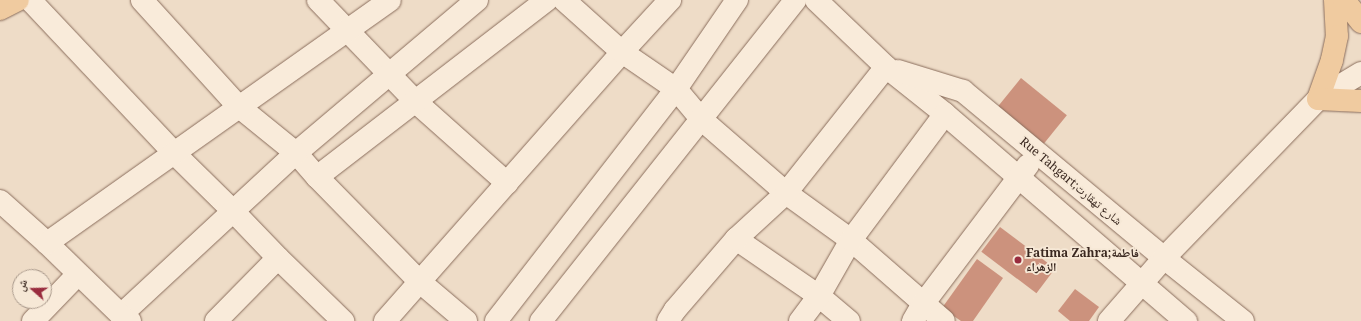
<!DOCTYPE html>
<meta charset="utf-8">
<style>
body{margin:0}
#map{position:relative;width:1361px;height:321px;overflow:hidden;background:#eedcc7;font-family:"Noto Serif","Noto Naskh Arabic",serif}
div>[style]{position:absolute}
.building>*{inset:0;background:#cc927d;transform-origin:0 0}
.roads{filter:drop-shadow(0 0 1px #8a6d5c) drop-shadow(0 0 1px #8a6d5c)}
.minor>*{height:22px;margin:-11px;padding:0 11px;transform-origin:11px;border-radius:11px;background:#f9ebda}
.major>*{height:22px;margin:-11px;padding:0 11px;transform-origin:11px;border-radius:11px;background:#f0cba0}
.dots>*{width:11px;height:11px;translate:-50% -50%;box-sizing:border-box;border:2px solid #f6e8d6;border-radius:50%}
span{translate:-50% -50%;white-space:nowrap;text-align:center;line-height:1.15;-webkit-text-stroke:3.5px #f6e8d6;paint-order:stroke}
.street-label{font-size:12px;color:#3a2820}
.poi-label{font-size:12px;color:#3a2820;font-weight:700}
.left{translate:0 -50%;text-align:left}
.north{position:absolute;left:12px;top:269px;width:40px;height:40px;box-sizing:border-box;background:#f6e8d6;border:1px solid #ab9b8d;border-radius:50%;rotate:290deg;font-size:11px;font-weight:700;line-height:16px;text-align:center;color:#3a2820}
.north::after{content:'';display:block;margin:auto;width:14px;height:18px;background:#992c3e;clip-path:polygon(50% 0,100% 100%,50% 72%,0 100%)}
</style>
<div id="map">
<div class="building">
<i style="left:1021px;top:78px;width:59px;height:37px;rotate:39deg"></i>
<i style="left:1000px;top:227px;width:69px;height:31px;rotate:37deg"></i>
<i style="clip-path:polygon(977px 259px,1003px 278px,973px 321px,961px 321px,942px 308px)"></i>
<i style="clip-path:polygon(1075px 289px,1099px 307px,1089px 321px,1070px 321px,1058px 311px)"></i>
</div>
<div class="roads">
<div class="minor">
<i style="left:30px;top:0;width:209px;rotate:46.7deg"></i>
<i style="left:173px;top:152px;width:84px;rotate:44.5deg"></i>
<i style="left:233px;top:211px;width:65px;rotate:46.2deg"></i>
<i style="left:318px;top:0;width:141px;rotate:46.1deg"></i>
<i style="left:416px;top:102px;width:122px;rotate:41.7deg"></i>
<i style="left:564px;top:0;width:78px;rotate:41.9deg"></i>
<i style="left:622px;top:52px;width:65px;rotate:34.4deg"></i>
<i style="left:676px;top:89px;width:39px;rotate:50deg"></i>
<i style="left:701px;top:119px;width:113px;rotate:41deg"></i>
<i style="left:786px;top:193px;width:80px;rotate:35.9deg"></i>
<i style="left:851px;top:240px;width:123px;rotate:41.1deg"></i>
<i style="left:816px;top:0;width:97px;rotate:43.7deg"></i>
<i style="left:886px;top:67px;width:75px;rotate:38.5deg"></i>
<i style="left:945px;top:114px;width:318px;rotate:40.7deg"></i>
<i style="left:898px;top:71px;width:68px;rotate:17.1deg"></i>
<i style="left:963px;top:91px;width:261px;rotate:39.7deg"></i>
<i style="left:1164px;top:258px;width:101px;rotate:38.6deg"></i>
<i style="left:317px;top:177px;width:32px;rotate:-131deg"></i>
<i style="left:296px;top:153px;width:237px;rotate:-40.2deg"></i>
<i style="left:0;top:201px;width:63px;rotate:41.8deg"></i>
<i style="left:736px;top:239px;width:101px;rotate:34.5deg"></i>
<i style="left:819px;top:296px;width:39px;rotate:40deg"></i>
<i style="left:121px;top:315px;width:238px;rotate:-42.8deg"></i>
<i style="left:296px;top:153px;width:75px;rotate:-141deg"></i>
<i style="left:238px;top:106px;width:143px;rotate:-132.2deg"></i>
<i style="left:33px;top:321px;width:65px;rotate:-46.2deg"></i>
<i style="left:130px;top:321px;width:11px;rotate:-146deg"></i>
<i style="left:121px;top:315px;width:103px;rotate:-135.8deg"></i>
<i style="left:47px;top:243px;width:420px;rotate:-35.3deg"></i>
<i style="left:216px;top:321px;width:88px;rotate:-45.5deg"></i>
<i style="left:278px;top:258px;width:91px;rotate:44.1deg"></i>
<i style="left:385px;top:321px;width:359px;rotate:-48.6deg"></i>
<i style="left:622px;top:52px;width:71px;rotate:-47.3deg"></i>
<i style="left:466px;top:321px;width:60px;rotate:-139.7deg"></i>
<i style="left:420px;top:282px;width:147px;rotate:-134.4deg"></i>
<i style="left:317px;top:177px;width:290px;rotate:-37.6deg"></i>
<i style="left:496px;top:321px;width:294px;rotate:-52.2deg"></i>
<i style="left:676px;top:89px;width:108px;rotate:-55.6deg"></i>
<i style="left:541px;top:321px;width:409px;rotate:-51.6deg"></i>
<i style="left:668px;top:321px;width:13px;rotate:-58deg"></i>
<i style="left:675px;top:310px;width:94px;rotate:-49.3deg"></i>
<i style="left:736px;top:239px;width:68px;rotate:-42.6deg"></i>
<i style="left:786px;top:193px;width:161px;rotate:-51.6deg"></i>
<i style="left:800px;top:321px;width:31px;rotate:-53deg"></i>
<i style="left:819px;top:296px;width:64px;rotate:-60.3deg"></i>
<i style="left:851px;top:240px;width:157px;rotate:-53.3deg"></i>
<i style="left:913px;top:321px;width:20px;rotate:-60deg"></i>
<i style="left:923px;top:304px;width:174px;rotate:-52.9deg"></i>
<i style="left:1109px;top:321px;width:84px;rotate:-48.9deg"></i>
<i style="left:1164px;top:258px;width:221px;rotate:-45.9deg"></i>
<i style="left:1318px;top:99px;width:50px;rotate:-31.2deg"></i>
</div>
<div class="major">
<i style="left:1335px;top:0;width:36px;rotate:87deg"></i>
<i style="left:1337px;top:36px;width:25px;rotate:102deg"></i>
<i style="left:1332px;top:60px;width:41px;rotate:109.7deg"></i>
<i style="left:1318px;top:99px;width:43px;rotate:2.7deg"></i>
<i style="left:1344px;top:0;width:28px;rotate:52deg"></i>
<i style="left:0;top:9px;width:20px;rotate:-27deg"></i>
</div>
</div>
<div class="dots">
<i style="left:1018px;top:260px;background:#992c3e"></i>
</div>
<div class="street-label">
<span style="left:1071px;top:181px;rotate:40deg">Rue Tahgart;شارع تهقارت</span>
</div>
<div class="poi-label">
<span class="left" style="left:1026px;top:260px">Fatima Zahra;فاطمة<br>الزهراء</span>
</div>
<div class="north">ش</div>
</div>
